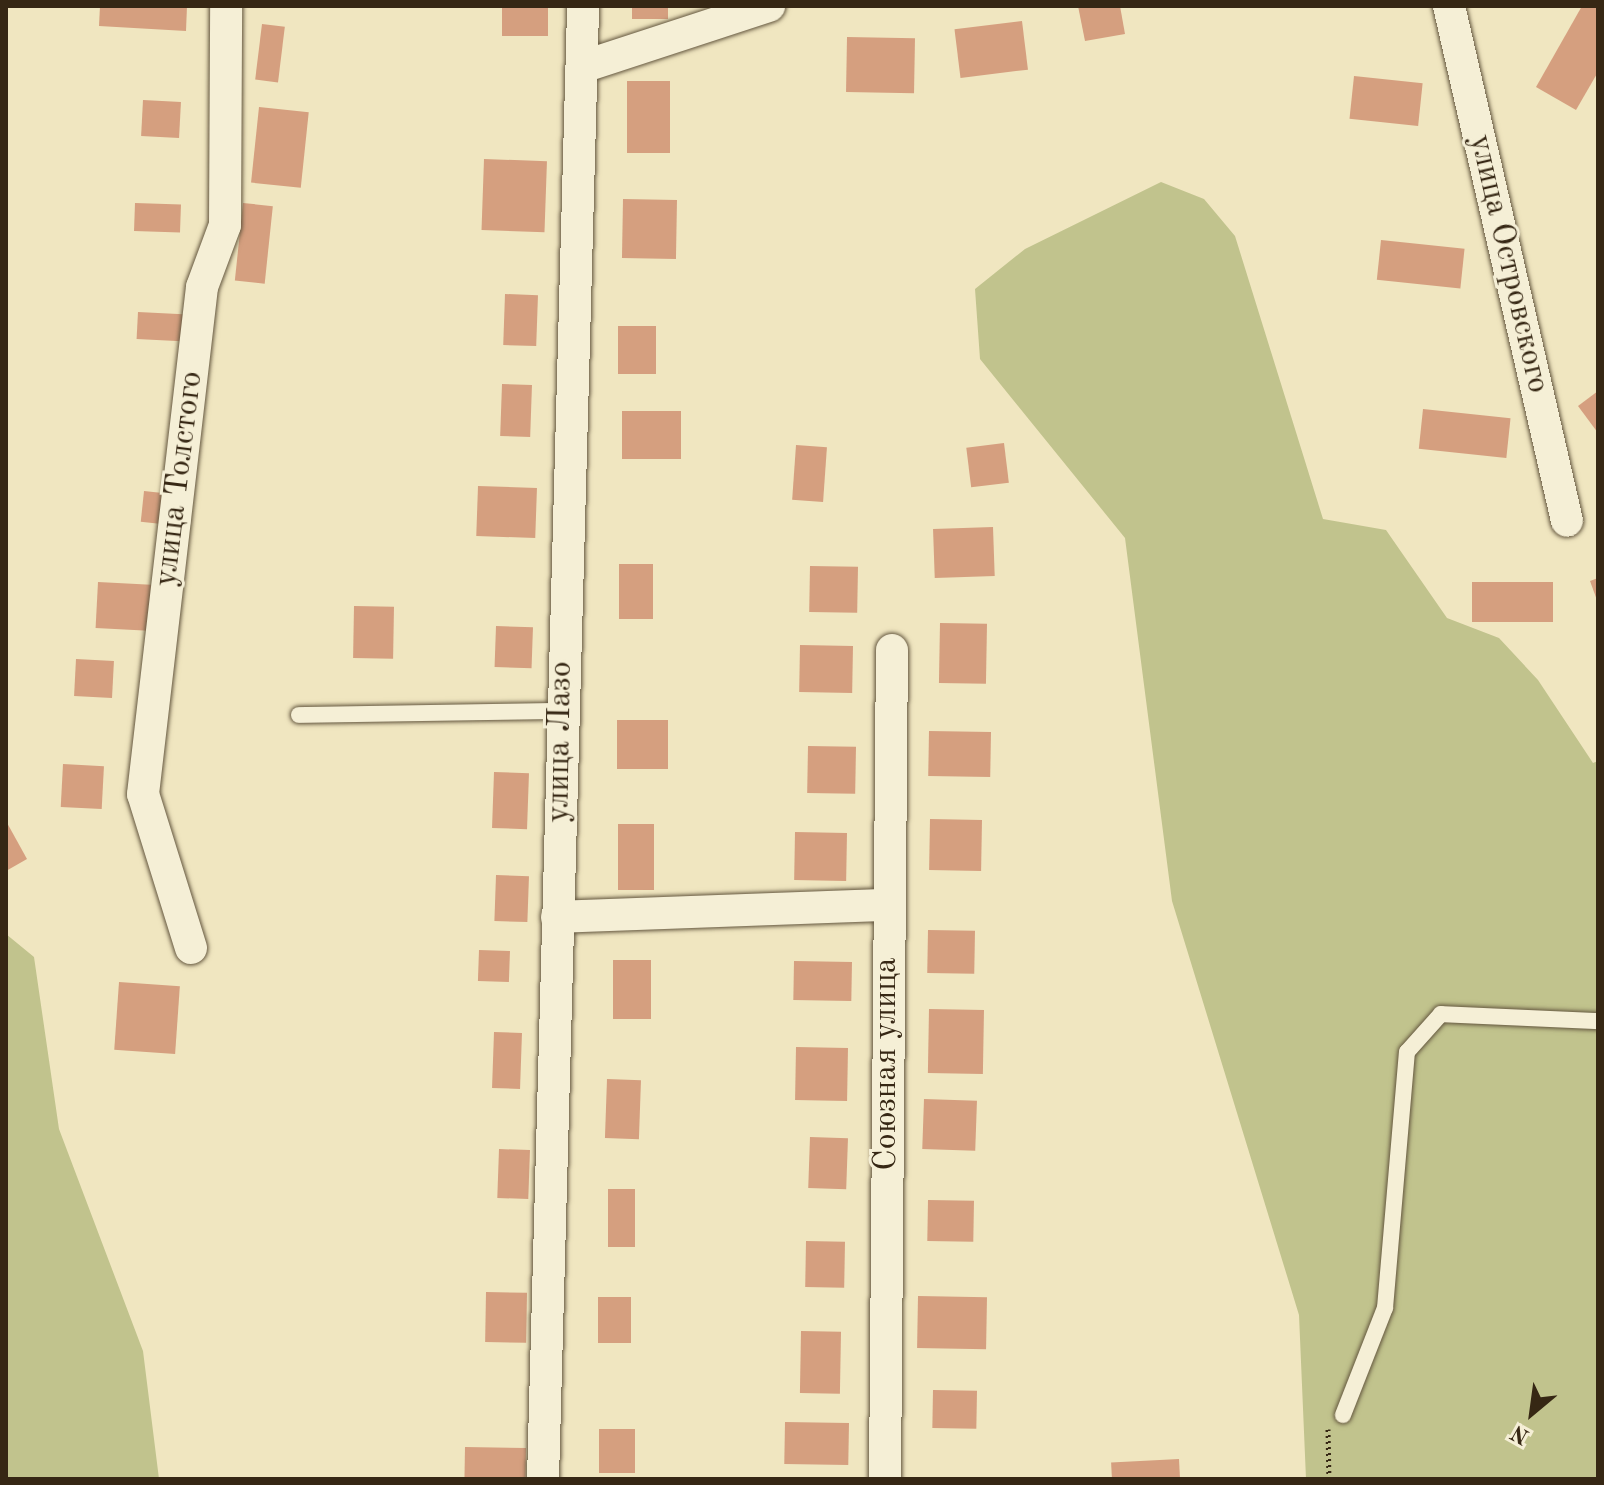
<!DOCTYPE html>
<meta charset="utf-8">
<style>
body{margin:0}
#map{position:relative;width:1604px;height:1485px;overflow:hidden;background:#f0e6c0;font-family:"Old Standard TT",serif}
div>[style]{position:absolute}
.green>*{inset:0;background:#c1c38d}
.building>*{inset:0;background:#d59f7f;transform-origin:0 0}
.path>*{height:5px;margin-top:-2.5px;transform-origin:0;background:repeating-linear-gradient(90deg,#362714 0 2px,transparent 0 6px)}
.roads{filter:drop-shadow(0 0 2px #64573f) drop-shadow(0 0 2px #64573f)}
.service>*{height:16px;margin:-8px;padding:0 8px;transform-origin:8px;border-radius:8px;background:#f5efd6}
.minor>*{height:32px;margin:-16px;padding:0 16px;transform-origin:16px;border-radius:16px;background:#f5efd6}
span{translate:-50% -50%;white-space:nowrap;text-align:center;line-height:1.15;-webkit-text-stroke:6px #f5efd6;paint-order:stroke}
.street-label{font-size:32px;color:#362714}
.frame{position:absolute;inset:0;border:8px solid #362714;pointer-events:none}
.north{position:absolute;left:1492px;top:1373px;width:80px;height:80px;-webkit-text-stroke:6px #f5efd6;paint-order:stroke;rotate:209deg;font-size:22px;font-weight:700;line-height:32px;text-align:center;color:#362714}
.north::after{content:'';display:block;margin:auto;width:28px;height:36px;background:#362714;clip-path:polygon(50% 0,100% 100%,50% 72%,0 100%)}
</style>
<div id="map">
<div class="green">
<i style="clip-path:polygon(1161px 182px,1204px 199px,1235px 236px,1323px 519px,1386px 530px,1447px 618px,1499px 638px,1538px 680px,1593px 763px,1598px 761px,1598px 1479px,1306px 1479px,1299px 1315px,1172px 901px,1125px 538px,980px 359px,975px 289px,1025px 249px)"></i>
<i style="clip-path:polygon(6px 934px,34px 957px,59px 1129px,143px 1351px,159px 1479px,6px 1479px)"></i>
</div>
<div class="building">
<i style="clip-path:polygon(100px 6px,187px 6px,186px 31px,99px 26px)"></i>
<i style="left:502px;top:6px;width:46px;height:30px"></i>
<i style="left:632px;top:6px;width:36px;height:13px"></i>
<i style="clip-path:polygon(1078px 6px,1120px 6px,1125px 34px,1085px 41px)"></i>
<i style="clip-path:polygon(1582px 6px,1598px 8px,1598px 72px,1576px 110px,1536px 87px)"></i>
<i style="left:1022px;top:21px;width:49px;height:68px;rotate:83deg"></i>
<i style="left:262px;top:24px;width:23px;height:56px;rotate:7deg"></i>
<i style="left:847px;top:37px;width:68px;height:55px;rotate:1deg"></i>
<i style="left:1354px;top:76px;width:69px;height:43px;rotate:6deg"></i>
<i style="left:627px;top:81px;width:43px;height:72px"></i>
<i style="left:143px;top:100px;width:38px;height:36px;rotate:3deg"></i>
<i style="left:259px;top:107px;width:50px;height:76px;rotate:6deg"></i>
<i style="left:484px;top:159px;width:63px;height:71px;rotate:2deg"></i>
<i style="left:623px;top:199px;width:54px;height:59px;rotate:1deg"></i>
<i style="left:135px;top:203px;width:46px;height:28px;rotate:2deg"></i>
<i style="left:243px;top:203px;width:30px;height:78px;rotate:6deg"></i>
<i style="left:1381px;top:240px;width:84px;height:40px;rotate:6deg"></i>
<i style="left:505px;top:294px;width:33px;height:51px;rotate:2deg"></i>
<i style="left:138px;top:312px;width:45px;height:27px;rotate:3deg"></i>
<i style="left:618px;top:326px;width:38px;height:48px"></i>
<i style="left:502px;top:384px;width:30px;height:52px;rotate:2deg"></i>
<i style="clip-path:polygon(1598px 391px,1598px 433px,1578px 406px)"></i>
<i style="left:1423px;top:409px;width:88px;height:40px;rotate:6deg"></i>
<i style="left:622px;top:411px;width:59px;height:48px"></i>
<i style="left:1004px;top:443px;width:40px;height:38px;rotate:83deg"></i>
<i style="left:796px;top:445px;width:31px;height:55px;rotate:4deg"></i>
<i style="left:478px;top:486px;width:59px;height:50px;rotate:2deg"></i>
<i style="left:144px;top:491px;width:30px;height:31px;rotate:6deg"></i>
<i style="left:993px;top:527px;width:49px;height:60px;rotate:88deg"></i>
<i style="left:619px;top:564px;width:34px;height:55px"></i>
<i style="left:810px;top:566px;width:48px;height:46px;rotate:1deg"></i>
<i style="clip-path:polygon(1598px 578px,1598px 603px,1590px 581px)"></i>
<i style="left:98px;top:582px;width:53px;height:46px;rotate:3deg"></i>
<i style="left:1472px;top:582px;width:81px;height:40px"></i>
<i style="left:354px;top:606px;width:40px;height:52px;rotate:1deg"></i>
<i style="left:940px;top:623px;width:47px;height:60px;rotate:1deg"></i>
<i style="left:496px;top:626px;width:37px;height:41px;rotate:2deg"></i>
<i style="left:800px;top:645px;width:53px;height:47px;rotate:1deg"></i>
<i style="left:76px;top:659px;width:38px;height:37px;rotate:3deg"></i>
<i style="left:617px;top:720px;width:51px;height:49px"></i>
<i style="left:929px;top:731px;width:62px;height:45px;rotate:1deg"></i>
<i style="left:808px;top:746px;width:48px;height:47px;rotate:1deg"></i>
<i style="left:63px;top:764px;width:41px;height:43px;rotate:3deg"></i>
<i style="left:494px;top:772px;width:35px;height:56px;rotate:2deg"></i>
<i style="left:930px;top:819px;width:52px;height:51px;rotate:1deg"></i>
<i style="clip-path:polygon(6px 821px,27px 859px,6px 871px)"></i>
<i style="left:618px;top:824px;width:36px;height:66px"></i>
<i style="left:795px;top:832px;width:52px;height:48px;rotate:1deg"></i>
<i style="left:496px;top:875px;width:33px;height:46px;rotate:2deg"></i>
<i style="left:928px;top:930px;width:47px;height:43px;rotate:1deg"></i>
<i style="left:479px;top:950px;width:31px;height:31px;rotate:2deg"></i>
<i style="left:613px;top:960px;width:38px;height:59px"></i>
<i style="left:794px;top:961px;width:58px;height:39px;rotate:1deg"></i>
<i style="left:119px;top:982px;width:61px;height:68px;rotate:4deg"></i>
<i style="left:929px;top:1009px;width:55px;height:64px;rotate:1deg"></i>
<i style="left:494px;top:1032px;width:28px;height:56px;rotate:2deg"></i>
<i style="left:796px;top:1047px;width:52px;height:53px;rotate:1deg"></i>
<i style="left:607px;top:1079px;width:34px;height:59px;rotate:2deg"></i>
<i style="left:924px;top:1099px;width:53px;height:50px;rotate:2deg"></i>
<i style="left:810px;top:1137px;width:38px;height:51px;rotate:2deg"></i>
<i style="left:499px;top:1149px;width:31px;height:49px;rotate:2deg"></i>
<i style="left:608px;top:1189px;width:27px;height:58px"></i>
<i style="left:928px;top:1200px;width:46px;height:41px;rotate:1deg"></i>
<i style="left:806px;top:1241px;width:39px;height:46px;rotate:1deg"></i>
<i style="left:486px;top:1292px;width:41px;height:50px;rotate:1deg"></i>
<i style="left:918px;top:1296px;width:69px;height:52px;rotate:1deg"></i>
<i style="left:598px;top:1297px;width:33px;height:46px"></i>
<i style="left:801px;top:1331px;width:40px;height:62px;rotate:1deg"></i>
<i style="left:933px;top:1390px;width:44px;height:38px;rotate:1deg"></i>
<i style="left:785px;top:1422px;width:64px;height:42px;rotate:1deg"></i>
<i style="left:599px;top:1429px;width:36px;height:44px"></i>
<i style="left:465px;top:1447px;width:61px;height:32px;rotate:1deg"></i>
<i style="left:1179px;top:1459px;width:20px;height:68px;rotate:87deg"></i>
</div>
<div class="path">
<i style="left:1328px;top:1429px;width:50px;rotate:88.9deg"></i>
</div>
<div class="roads">
<div class="service">
<i style="left:299px;top:715px;width:263px;rotate:-0.9deg"></i>
<i style="left:1343px;top:1415px;width:115px;rotate:-68.6deg"></i>
<i style="left:1385px;top:1308px;width:257px;rotate:-85.1deg"></i>
<i style="left:1407px;top:1052px;width:51px;rotate:-48.2deg"></i>
<i style="left:1441px;top:1014px;width:157px;rotate:2.6deg"></i>
</div>
<div class="minor">
<i style="left:1449px;top:6px;width:528px;rotate:77.09deg"></i>
<i style="left:582px;top:67px;width:197px;rotate:-18.1deg"></i>
<i style="left:557px;top:917px;width:330px;rotate:-2.1deg"></i>
<i style="left:191px;top:948px;width:161px;rotate:-107.3deg"></i>
<i style="left:143px;top:794px;width:510px;rotate:-83.36deg"></i>
<i style="left:202px;top:287px;width:66px;rotate:-69.6deg"></i>
<i style="left:225px;top:225px;width:219px;rotate:-89.7deg"></i>
<i style="left:543px;top:1479px;width:1474px;rotate:-88.44deg"></i>
<i style="left:885px;top:1479px;width:829px;rotate:-89.52deg"></i>
</div>
</div>
<div class="street-label">
<span style="left:1508px;top:264px;rotate:77deg">улица Островского</span>
<span style="left:180px;top:479px;rotate:-83deg">улица Толстого</span>
<span style="left:561px;top:742px;rotate:-89deg">улица Лазо</span>
<span style="left:887px;top:1064px;rotate:-90deg">Союзная улица</span>
</div>
<div class="frame"></div>
<div class="north">N</div>
</div>
